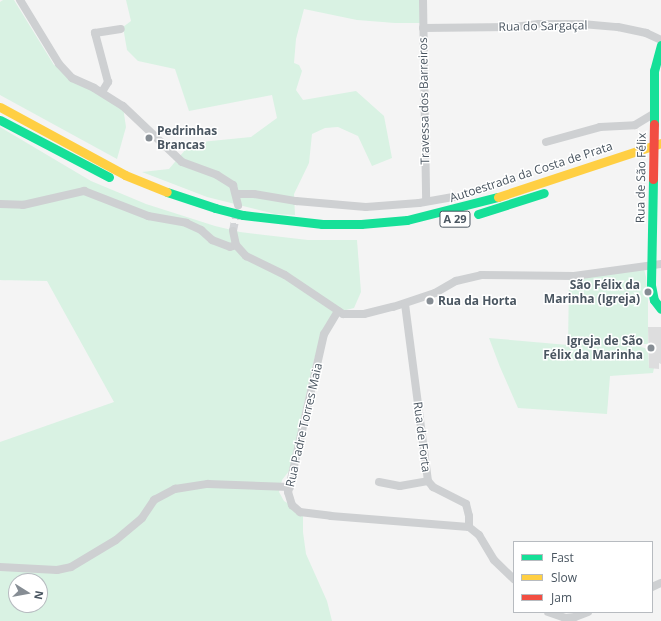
<!DOCTYPE html>
<meta charset="utf-8">
<style>
body{margin:0}
#map{position:relative;width:661px;height:621px;overflow:hidden;background:#f4f4f4;font-family:"Open Sans",sans-serif}
div>[style]{position:absolute}
.green>*{inset:0;background:#d9f2e3}
.building>*{inset:0;background:#ddddde}
.street-tunnel>*{height:8px;margin-top:-4px;transform-origin:0;background:repeating-linear-gradient(90deg,#d2d4d7 0 8px,transparent 0 12px)}
.street>*{height:8px;margin:-4px;padding:0 4px;transform-origin:4px;border-radius:4px;background:#ced0d2}
.fast>*{height:9px;margin:-4.5px;padding:0 4.5px;transform-origin:4.5px;border-radius:4.5px;background:#16e098}
.slow>*{height:9px;margin:-4.5px;padding:0 4.5px;transform-origin:4.5px;border-radius:4.5px;background:#ffcf43}
.jam-bridge>*{height:9px;margin:-4.5px;padding:0 4.5px;transform-origin:4.5px;border-radius:4.5px;background:#f24e42}
.dots>*{width:11px;height:11px;translate:-50% -50%;box-sizing:border-box;border:2px solid #fff;border-radius:50%}
span{translate:-50% -50%;white-space:nowrap;text-align:center;line-height:1.15;-webkit-text-stroke:3px #fff;paint-order:stroke}
.shield-label span{padding:1px 3px;background:#fff;border:1px solid;border-radius:3px;-webkit-text-stroke-width:0}
.shield-label{font-size:11px;color:#4a5661;font-weight:700}
.street-label{font-size:12px;color:#4a5661}
.poi-label{font-size:12px;color:#4a5661;font-weight:700}
.left{translate:0 -50%;text-align:left}
.right{translate:-100% -50%;text-align:right}
.legend{position:absolute;left:513px;top:541px;width:140px;height:72px;box-sizing:border-box;background:#fff;border:1px solid #b7bbc0;margin:0;padding:5px 7px;list-style:none;font-size:12px;color:#4a5661}
.legend li{display:flex;align-items:center;gap:8px;height:20px}
.legend b{width:20px;border:1px solid #b7bbc0}
.north{position:absolute;left:8px;top:573px;width:40px;height:40px;box-sizing:border-box;background:#fff;border:1px solid #b7bbc0;border-radius:50%;rotate:101deg;font-size:11px;font-weight:700;line-height:16px;text-align:center;color:#4a5661}
.north::after{content:'';display:block;margin:auto;width:14px;height:18px;background:#868d94;clip-path:polygon(50% 0,100% 100%,50% 72%,0 100%)}
</style>
<div id="map">
<div class="green">
<i style="clip-path:polygon(3px 0,14px 0,54px 65px,75px 76px,123px 107px,126px 127px,117px 159px,0 95px,0 2px)"></i>
<i style="clip-path:polygon(126px 0,420px 0,420px 23px,395px 23px,357px 20px,304px 9px,296px 39px,294px 63px,299px 65px,302px 71px,296px 90px,303px 100px,356px 91px,384px 116px,392px 158px,372px 166px,358px 136px,338px 127px,325px 128px,312px 134px,309px 163px,294px 194px,295px 215px,275px 214px,207px 197px,142px 172px,169px 169px,191px 143px,251px 137px,277px 118px,272px 95px,189px 111px,175px 69px,138px 61px,127px 50px,123px 27px,131px 21px)"></i>
<i style="clip-path:polygon(evenodd,0 127px,91px 181px,146px 204px,215px 226px,240px 232px,308px 240px,357px 240px,361px 292px,354px 308px,342px 311px,326px 324px,314px 360px,289px 471px,282px 480px,279px 492px,284px 501px,294px 507px,303px 516px,303px 532px,306px 554px,327px 601px,332px 621px,0 621px,0 442px,114px 402px,47px 281px,0 280px,0 127px,16px 581px,40px 581px,40px 605px,16px 605px,16px 581px)"></i>
<i style="clip-path:polygon(633px 269px,644px 269px,646px 277px,648px 301px,648px 344px,643px 344px,641px 347px,648px 349px,649px 368px,654px 368px,653px 373px,610px 376px,607px 414px,518px 408px,500px 367px,489px 338px,568px 345px,569px 280px)"></i>
</div>
<div class="building">
<i style="clip-path:polygon(648px 327px,661px 327px,661px 364px,659px 363px,659px 369px,649px 368px)"></i>
</div>
<div class="street-tunnel">
<i style="left:233px;top:231px;width:20px;rotate:-79deg"></i>
</div>
<div class="street">
<i style="left:20px;top:0;width:75px;rotate:58.6deg"></i>
<i style="left:59px;top:64px;width:19px;rotate:47deg"></i>
<i style="left:72px;top:78px;width:24px;rotate:24deg"></i>
<i style="left:94px;top:88px;width:34px;rotate:32deg"></i>
<i style="left:123px;top:106px;width:81px;rotate:43.5deg"></i>
<i style="left:182px;top:162px;width:37px;rotate:20deg"></i>
<i style="left:217px;top:175px;width:19px;rotate:32deg"></i>
<i style="left:233px;top:185px;width:21px;rotate:76deg"></i>
<i style="left:423px;top:0;width:201px;rotate:89.1deg"></i>
<i style="left:423px;top:28px;width:91px;rotate:-0.6deg"></i>
<i style="left:514px;top:27px;width:25px;rotate:-7deg"></i>
<i style="left:539px;top:24px;width:43px"></i>
<i style="left:582px;top:24px;width:36px;rotate:5deg"></i>
<i style="left:618px;top:27px;width:29px;rotate:12deg"></i>
<i style="left:646px;top:33px;width:17px;rotate:25deg"></i>
<i style="left:102px;top:92px;width:12px;rotate:-59deg"></i>
<i style="left:108px;top:82px;width:51px;rotate:-104.9deg"></i>
<i style="left:95px;top:33px;width:26px;rotate:-9deg"></i>
<i style="left:546px;top:142px;width:56px;rotate:-15.5deg"></i>
<i style="left:600px;top:127px;width:35px;rotate:-3deg"></i>
<i style="left:635px;top:125px;width:21px;rotate:-31deg"></i>
<i style="left:236px;top:194px;width:18px"></i>
<i style="left:254px;top:194px;width:43px;rotate:9.5deg"></i>
<i style="left:296px;top:201px;width:70px;rotate:4.9deg"></i>
<i style="left:366px;top:207px;width:53px;rotate:-4.3deg"></i>
<i style="left:419px;top:203px;width:36px;rotate:-10deg"></i>
<i style="left:0;top:204px;width:23px;rotate:2deg"></i>
<i style="left:23px;top:205px;width:63px;rotate:-12.9deg"></i>
<i style="left:84px;top:191px;width:69px;rotate:21.3deg"></i>
<i style="left:148px;top:216px;width:39px;rotate:10deg"></i>
<i style="left:186px;top:223px;width:17px;rotate:25deg"></i>
<i style="left:201px;top:230px;width:15px;rotate:42deg"></i>
<i style="left:212px;top:240px;width:19px;rotate:21deg"></i>
<i style="left:230px;top:247px;width:6px;rotate:-18deg"></i>
<i style="left:233px;top:231px;width:14px;rotate:78deg"></i>
<i style="left:236px;top:245px;width:15px;rotate:48deg"></i>
<i style="left:246px;top:256px;width:43px;rotate:26deg"></i>
<i style="left:285px;top:275px;width:70px;rotate:33.9deg"></i>
<i style="left:343px;top:314px;width:21px"></i>
<i style="left:364px;top:314px;width:30px;rotate:-14deg"></i>
<i style="left:393px;top:307px;width:44px;rotate:-18.4deg"></i>
<i style="left:435px;top:293px;width:24px;rotate:-30deg"></i>
<i style="left:456px;top:281px;width:26px;rotate:-13deg"></i>
<i style="left:481px;top:275px;width:93px;rotate:0.6deg"></i>
<i style="left:574px;top:276px;width:88px;rotate:-7.9deg"></i>
<i style="left:405px;top:304px;width:178px;rotate:82.6deg"></i>
<i style="left:428px;top:481px;width:8px;rotate:50deg"></i>
<i style="left:433px;top:487px;width:37px;rotate:27deg"></i>
<i style="left:466px;top:504px;width:12px;rotate:76deg"></i>
<i style="left:469px;top:516px;width:11px;rotate:90deg"></i>
<i style="left:338px;top:311px;width:27px;rotate:121deg"></i>
<i style="left:324px;top:334px;width:162px;rotate:102.8deg"></i>
<i style="left:288px;top:492px;width:14px;rotate:73deg"></i>
<i style="left:292px;top:505px;width:11px;rotate:41deg"></i>
<i style="left:300px;top:512px;width:31px;rotate:7deg"></i>
<i style="left:331px;top:516px;width:138px;rotate:4.6deg"></i>
<i style="left:379px;top:482px;width:21px;rotate:11deg"></i>
<i style="left:400px;top:486px;width:28px;rotate:-10deg"></i>
<i style="left:469px;top:527px;width:13px;rotate:39deg"></i>
<i style="left:479px;top:535px;width:29px;rotate:59deg"></i>
<i style="left:494px;top:560px;width:28px;rotate:44deg"></i>
<i style="left:0;top:567px;width:57px;rotate:3deg"></i>
<i style="left:57px;top:570px;width:14px;rotate:-12deg"></i>
<i style="left:71px;top:567px;width:52px;rotate:-31deg"></i>
<i style="left:116px;top:540px;width:34px;rotate:-40deg"></i>
<i style="left:142px;top:518px;width:22px;rotate:-56deg"></i>
<i style="left:154px;top:500px;width:24px;rotate:-28deg"></i>
<i style="left:175px;top:489px;width:33px;rotate:-9deg"></i>
<i style="left:208px;top:484px;width:82px;rotate:2.1deg"></i>
<i style="left:652px;top:587px;width:10px;rotate:-24deg"></i>
<i style="left:548px;top:612px;width:18px;rotate:19deg"></i>
<i style="left:565px;top:618px;width:10px;rotate:-6deg"></i>
<i style="left:575px;top:617px;width:14px;rotate:-21deg"></i>
</div>
<div class="fast">
<i style="left:0;top:120px;width:123px;rotate:27.6deg"></i>
<i style="left:654px;top:124px;width:53px;rotate:-90deg"></i>
<i style="left:654px;top:71px;width:27px;rotate:-75deg"></i>
<i style="left:653px;top:179px;width:106px;rotate:91.1deg"></i>
<i style="left:651px;top:285px;width:15px;rotate:79deg"></i>
<i style="left:654px;top:300px;width:11px;rotate:52deg"></i>
<i style="left:167px;top:192px;width:51px;rotate:18.4deg"></i>
<i style="left:215px;top:208px;width:29px;rotate:14deg"></i>
<i style="left:243px;top:215px;width:80px;rotate:6.5deg"></i>
<i style="left:322px;top:224px;width:39px"></i>
<i style="left:361px;top:224px;width:46px;rotate:-5deg"></i>
<i style="left:407px;top:220px;width:94px;rotate:-14.2deg"></i>
<i style="left:478px;top:214px;width:69px;rotate:-17.7deg"></i>
</div>
<div class="slow">
<i style="left:0;top:107px;width:142px;rotate:28.5deg"></i>
<i style="left:125px;top:175px;width:45px;rotate:22deg"></i>
<i style="left:498px;top:197px;width:172px;rotate:-18.3deg"></i>
</div>
<div class="jam-bridge">
<i style="left:653px;top:179px;width:55px;rotate:-89deg"></i>
</div>
<div class="dots">
<i style="left:149px;top:138px;background:#868d94"></i>
<i style="left:648px;top:292px;background:#868d94"></i>
<i style="left:430px;top:301px;background:#868d94"></i>
<i style="left:651px;top:348px;background:#868d94"></i>
</div>
<div class="shield-label">
<span style="left:455px;top:219px">A 29</span>
</div>
<div class="street-label">
<span style="left:543px;top:26px;rotate:-1deg">Rua do Sargaçal</span>
<span style="left:424px;top:101px;rotate:-91deg">Travessa dos Barreiros</span>
<span style="left:531px;top:172px;rotate:-18deg">Autoestrada da Costa de Prata</span>
<span style="left:641px;top:178px;rotate:-89deg">Rua de São Félix</span>
<span style="left:304px;top:425px;rotate:-77deg">Rua Padre Torres Maia</span>
<span style="left:422px;top:437px;rotate:83deg">Rua de Forta</span>
</div>
<div class="poi-label">
<span class="left" style="left:157px;top:138px">Pedrinhas<br>Brancas</span>
<span class="right" style="left:640px;top:292px">São Félix da<br>Marinha (Igreja)</span>
<span class="left" style="left:438px;top:301px">Rua da Horta</span>
<span class="right" style="left:643px;top:348px">Igreja de São<br>Félix da Marinha</span>
</div>
<ul class="legend">
<li><b style="height:5px;background:#16e098"></b>Fast</li>
<li><b style="height:5px;background:#ffcf43"></b>Slow</li>
<li><b style="height:5px;background:#f24e42"></b>Jam</li>
</ul>
<div class="north">N</div>
</div>
